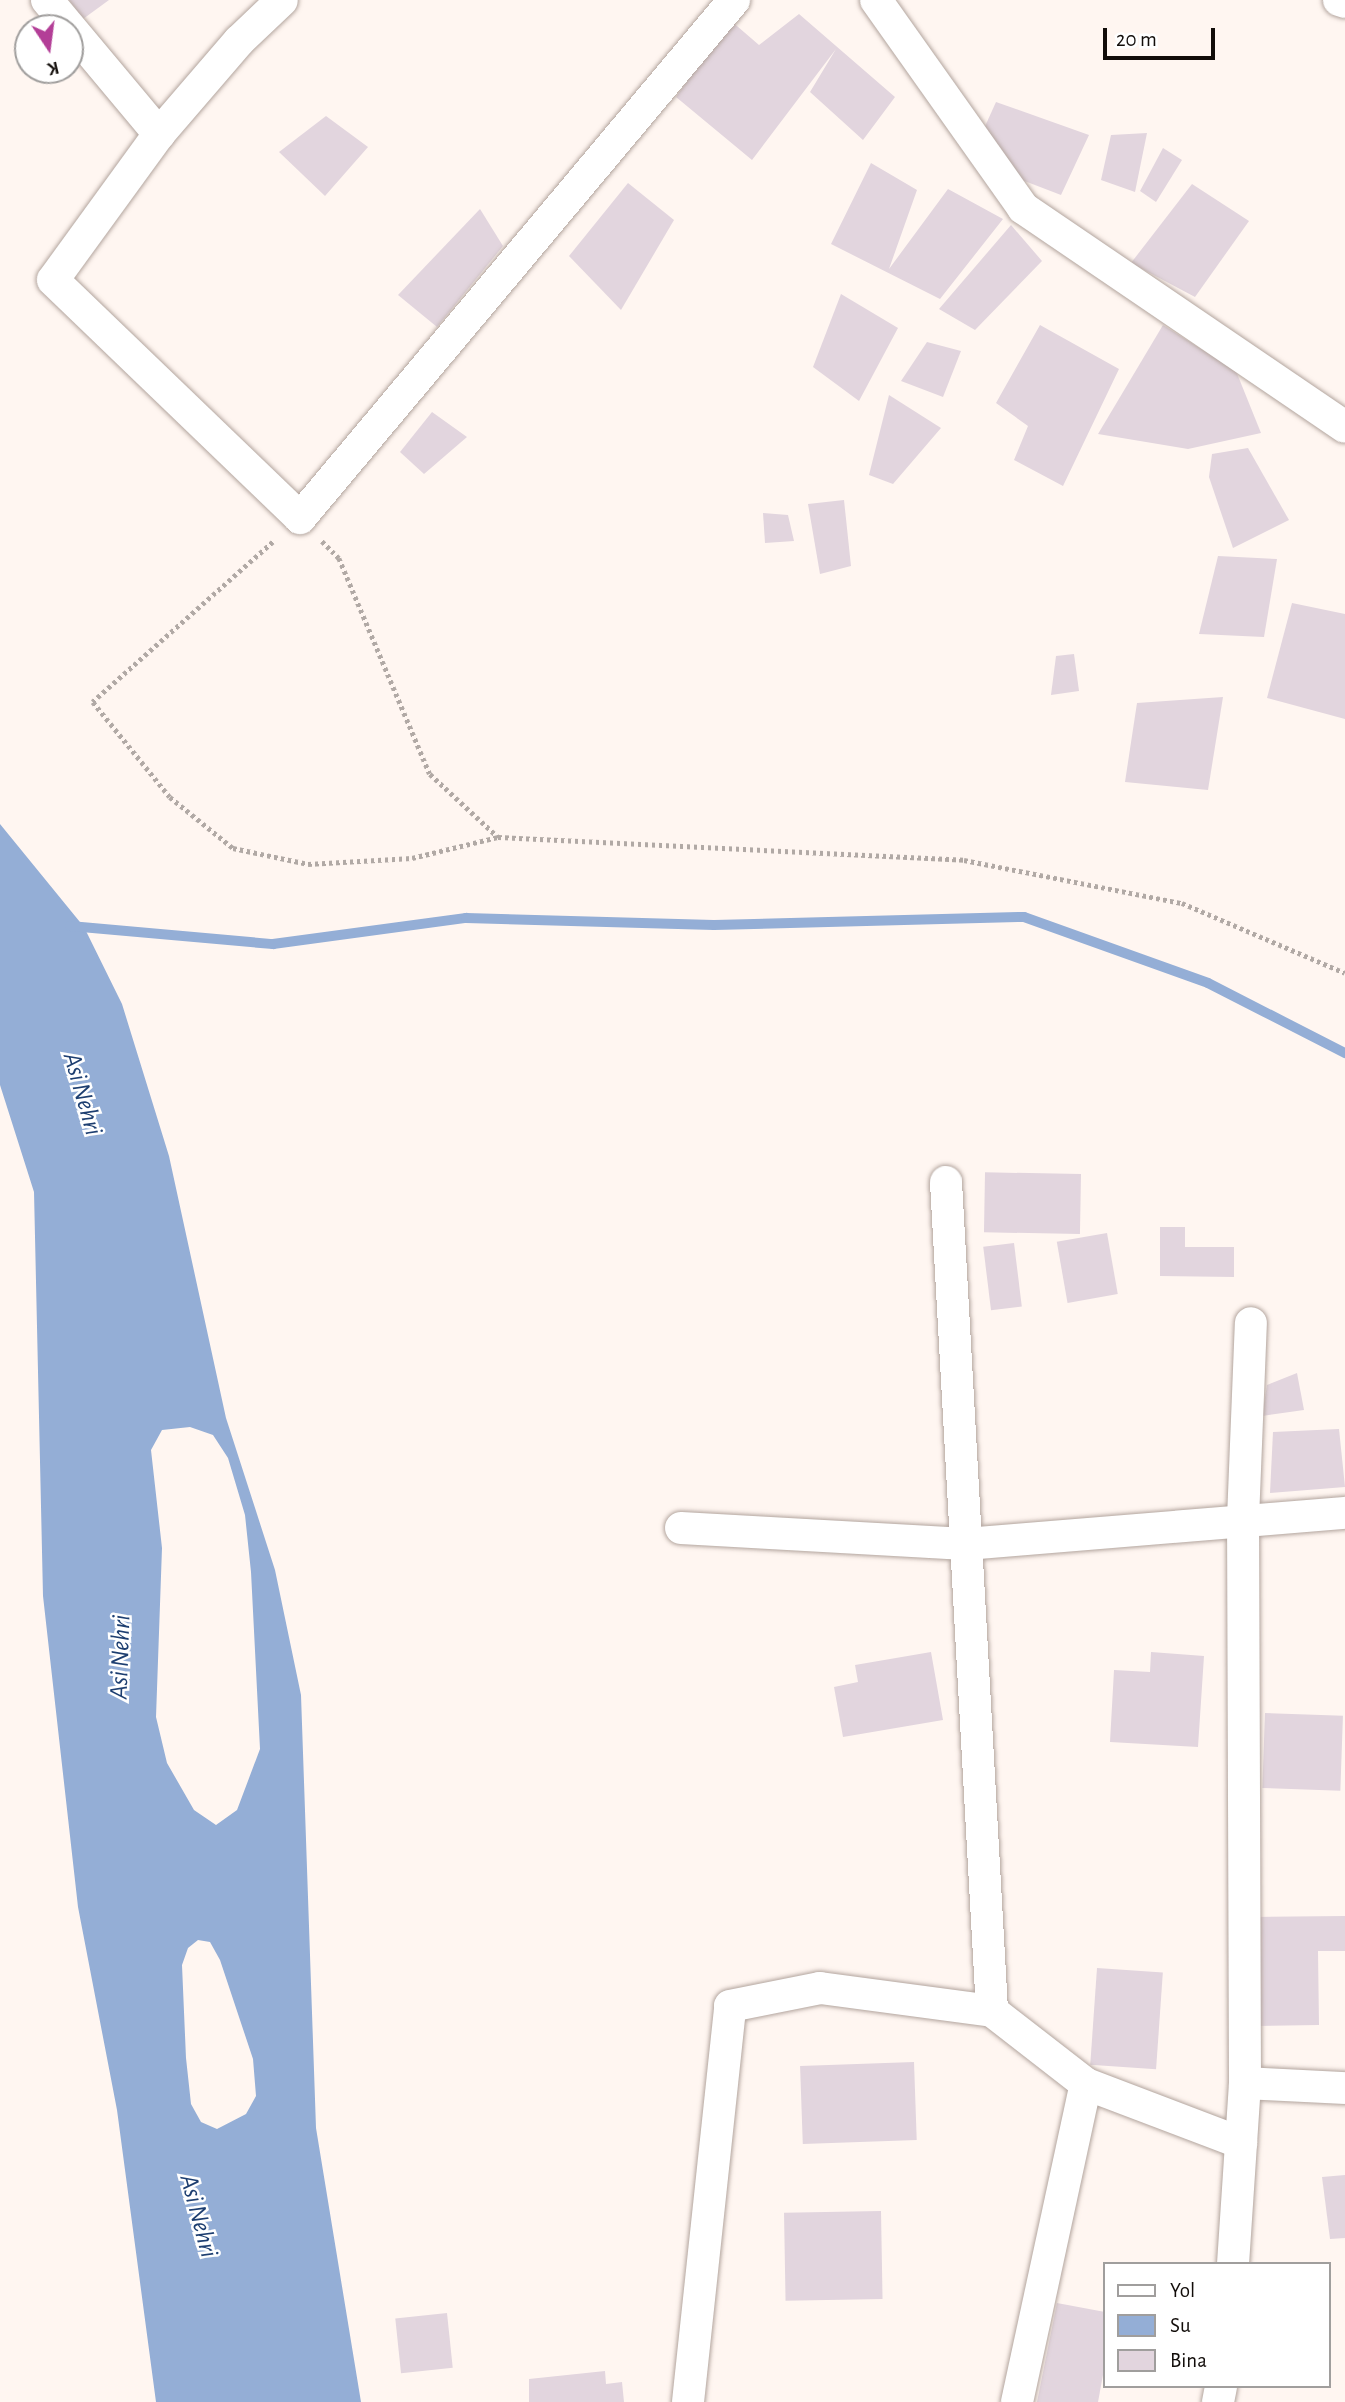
<!DOCTYPE html>
<style>
body{margin:0}
#map{position:relative;width:1345px;height:2402px;overflow:hidden;background:#fff6f1;font-family:"Alegreya Sans",sans-serif}
div>[style]{position:absolute}
.water>*{inset:0;background:#94aed6}
.stream>*{height:10px;margin:-5px;padding:0 5px;transform-origin:5px;border-radius:5px;background:#94aed6}
.building>*{inset:0;background:#e2d5de;transform-origin:0 0}
.path>*{height:4.5px;margin-top:-2.25px;transform-origin:0;background:repeating-linear-gradient(90deg,#b1a9a5 0 3.5px,transparent 0 7px)}
.roads{filter:drop-shadow(0 0 2px #b3a59e) drop-shadow(0 0 2px #b3a59e)}
.street>*{height:32px;margin:-16px;padding:0 16px;transform-origin:16px;border-radius:16px;background:#fff}
span{translate:-50% -50%;white-space:nowrap;text-align:center;line-height:1.15;-webkit-text-stroke:5px #fff;paint-order:stroke}
.water-label{font-size:26px;color:#1d3e70;font-style:italic}
.legend{position:absolute;left:1103px;top:2262px;width:228px;height:126px;box-sizing:border-box;background:#fff;border:2px solid #a09e9d;margin:0;padding:9px 12px;list-style:none;font-size:21px;color:#120d0a}
.legend li{display:flex;align-items:center;gap:14px;height:35px}
.legend b{width:35px;border:2px solid #a09e9d}
.north{position:absolute;left:14px;top:14px;width:70px;height:70px;box-sizing:border-box;background:#fff;border:2px solid #a09e9d;border-radius:50%;rotate:167deg;font-size:19px;font-weight:700;line-height:28px;text-align:center;color:#120d0a}
.north::after{content:'';display:block;margin:auto;width:24px;height:32px;background:#b33e97;clip-path:polygon(50% 0,100% 100%,50% 72%,0 100%)}
.scale{position:absolute;left:1103px;top:28px;width:112px;height:32px;box-sizing:border-box;border:4px solid #120d0a;border-top:0;padding-left:9px;font-size:21px;line-height:24px;white-space:nowrap;color:#120d0a;-webkit-text-stroke:5px #fff;paint-order:stroke}
</style>
<div id="map">
<div class="water">
<i style="clip-path:polygon(evenodd,0 824px,84px 927px,122px 1004px,169px 1156px,226px 1418px,275px 1570px,301px 1695px,316px 2128px,361px 2402px,156px 2402px,117px 2110px,78px 1907px,43px 1596px,34px 1192px,0 1085px,0 824px,190px 1427px,213px 1435px,228px 1458px,245px 1515px,251px 1572px,260px 1749px,237px 1810px,216px 1825px,194px 1810px,167px 1763px,156px 1717px,162px 1548px,151px 1450px,162px 1430px,190px 1427px,0 824px,198px 1940px,210px 1942px,220px 1960px,253px 2059px,256px 2096px,246px 2114px,217px 2129px,201px 2122px,191px 2104px,186px 2058px,182px 1965px,188px 1948px,198px 1940px)"></i>
</div>
<div class="stream">
<i style="left:70px;top:926px;width:204px;rotate:5.1deg"></i>
<i style="left:273px;top:944px;width:195px;rotate:-7.7deg"></i>
<i style="left:466px;top:918px;width:248px;rotate:1.6deg"></i>
<i style="left:714px;top:925px;width:310px;rotate:-1.5deg"></i>
<i style="left:1024px;top:917px;width:195px;rotate:19.7deg"></i>
<i style="left:1208px;top:983px;width:154px;rotate:27.1deg"></i>
</div>
<div class="building">
<i style="clip-path:polygon(69px 0,109px 0,83px 19px)"></i>
<i style="clip-path:polygon(799px 14px,895px 97px,863px 140px,810px 92px,836px 49px,752px 160px,676px 97px,730px 20px,759px 45px)"></i>
<i style="clip-path:polygon(996px 102px,1089px 135px,1061px 195px,1014px 177px,982px 133px)"></i>
<i style="clip-path:polygon(326px 116px,368px 147px,325px 196px,279px 152px)"></i>
<i style="clip-path:polygon(1147px 133px,1135px 192px,1101px 180px,1111px 135px)"></i>
<i style="clip-path:polygon(1163px 148px,1182px 160px,1156px 202px,1140px 191px)"></i>
<i style="clip-path:polygon(871px 163px,917px 190px,889px 269px,948px 189px,1003px 219px,940px 299px,831px 244px)"></i>
<i style="clip-path:polygon(628px 183px,674px 220px,621px 310px,569px 256px)"></i>
<i style="clip-path:polygon(1192px 184px,1249px 221px,1195px 297px,1131px 263px)"></i>
<i style="clip-path:polygon(480px 209px,503px 246px,437px 327px,398px 295px)"></i>
<i style="clip-path:polygon(1011px 225px,1042px 261px,975px 330px,939px 309px)"></i>
<i style="clip-path:polygon(841px 294px,898px 328px,859px 401px,813px 367px)"></i>
<i style="clip-path:polygon(1040px 325px,1119px 369px,1063px 486px,1014px 460px,1028px 426px,996px 403px)"></i>
<i style="clip-path:polygon(1163px 325px,1236px 371px,1261px 433px,1188px 449px,1098px 434px)"></i>
<i style="clip-path:polygon(927px 342px,961px 351px,943px 397px,901px 381px)"></i>
<i style="clip-path:polygon(889px 395px,941px 428px,893px 484px,869px 475px)"></i>
<i style="clip-path:polygon(432px 412px,467px 437px,424px 474px,400px 452px)"></i>
<i style="clip-path:polygon(1248px 448px,1289px 520px,1233px 548px,1209px 477px,1212px 454px)"></i>
<i style="clip-path:polygon(844px 500px,851px 566px,820px 574px,808px 504px)"></i>
<i style="clip-path:polygon(763px 513px,788px 515px,794px 541px,765px 543px)"></i>
<i style="clip-path:polygon(1218px 556px,1277px 559px,1264px 637px,1199px 634px)"></i>
<i style="clip-path:polygon(1292px 603px,1345px 614px,1345px 719px,1267px 698px)"></i>
<i style="clip-path:polygon(1074px 654px,1079px 691px,1051px 695px,1056px 656px)"></i>
<i style="clip-path:polygon(1223px 697px,1208px 790px,1125px 782px,1137px 703px)"></i>
<i style="left:1081px;top:1174px;width:60px;height:96px;rotate:91deg"></i>
<i style="clip-path:polygon(1160px 1227px,1185px 1227px,1185px 1247px,1234px 1247px,1234px 1277px,1160px 1276px)"></i>
<i style="left:1107px;top:1233px;width:62px;height:51px;rotate:80deg"></i>
<i style="left:1014px;top:1243px;width:64px;height:31px;rotate:83deg"></i>
<i style="clip-path:polygon(1297px 1373px,1304px 1410px,1262px 1416px,1267px 1385px)"></i>
<i style="clip-path:polygon(1339px 1429px,1345px 1487px,1270px 1493px,1273px 1432px)"></i>
<i style="clip-path:polygon(931px 1652px,943px 1720px,843px 1737px,834px 1687px,858px 1682px,855px 1665px)"></i>
<i style="clip-path:polygon(1151px 1652px,1204px 1656px,1198px 1747px,1110px 1742px,1114px 1670px,1150px 1672px)"></i>
<i style="left:1265px;top:1713px;width:78px;height:75px;rotate:2deg"></i>
<i style="clip-path:polygon(1345px 1916px,1345px 1951px,1318px 1951px,1319px 2025px,1257px 2026px,1255px 1917px)"></i>
<i style="left:1097px;top:1968px;width:66px;height:97px;rotate:4deg"></i>
<i style="left:914px;top:2062px;width:78px;height:114px;rotate:88deg"></i>
<i style="clip-path:polygon(1345px 2175px,1345px 2238px,1330px 2239px,1322px 2177px)"></i>
<i style="left:881px;top:2211px;width:88px;height:97px;rotate:89deg"></i>
<i style="clip-path:polygon(1057px 2303px,1105px 2312px,1105px 2364px,1098px 2402px,1037px 2402px)"></i>
<i style="left:447px;top:2313px;width:55px;height:52px;rotate:84deg"></i>
<i style="clip-path:polygon(605px 2371px,606px 2384px,622px 2382px,624px 2402px,529px 2402px,529px 2379px)"></i>
</div>
<div class="path">
<i style="left:322px;top:541px;width:24px;rotate:45deg"></i>
<i style="left:339px;top:558px;width:234px;rotate:67.2deg"></i>
<i style="left:430px;top:774px;width:93px;rotate:42.8deg"></i>
<i style="left:498px;top:837px;width:467px;rotate:2.8deg"></i>
<i style="left:964px;top:860px;width:222px;rotate:11.2deg"></i>
<i style="left:1182px;top:903px;width:177px;rotate:23.2deg"></i>
<i style="left:273px;top:542px;width:241px;rotate:138.4deg"></i>
<i style="left:93px;top:702px;width:122px;rotate:51deg"></i>
<i style="left:170px;top:797px;width:81px;rotate:39deg"></i>
<i style="left:233px;top:848px;width:77px;rotate:12deg"></i>
<i style="left:308px;top:864px;width:104px;rotate:-3.3deg"></i>
<i style="left:412px;top:858px;width:89px;rotate:-13.7deg"></i>
</div>
<div class="roads">
<div class="street">
<i style="left:47px;top:0;width:175px;rotate:50.1deg"></i>
<i style="left:159px;top:134px;width:123px;rotate:-49.3deg"></i>
<i style="left:239px;top:41px;width:59px;rotate:-43.6deg"></i>
<i style="left:876px;top:0;width:255px;rotate:54.7deg"></i>
<i style="left:1023px;top:208px;width:389px;rotate:34.2deg"></i>
<i style="left:1339px;top:0;width:6px;rotate:18deg"></i>
<i style="left:159px;top:134px;width:180px;rotate:126deg"></i>
<i style="left:53px;top:280px;width:343px;rotate:43.9deg"></i>
<i style="left:300px;top:518px;width:676px;rotate:-50.04deg"></i>
<i style="left:946px;top:1182px;width:830px;rotate:86.82deg"></i>
<i style="left:681px;top:1528px;width:285px;rotate:3.2deg"></i>
<i style="left:966px;top:1544px;width:380px;rotate:-4.7deg"></i>
<i style="left:1245px;top:2083px;width:100px;rotate:2.9deg"></i>
<i style="left:1233px;top:2264px;width:181px;rotate:-86.2deg"></i>
<i style="left:1245px;top:2083px;width:564px;rotate:-90.2deg"></i>
<i style="left:1243px;top:1519px;width:196px;rotate:-87.7deg"></i>
<i style="left:688px;top:2402px;width:398px;rotate:-83.9deg"></i>
<i style="left:730px;top:2006px;width:92px;rotate:-11.3deg"></i>
<i style="left:820px;top:1988px;width:174px;rotate:7.6deg"></i>
<i style="left:992px;top:2011px;width:119px;rotate:37.8deg"></i>
<i style="left:1086px;top:2084px;width:166px;rotate:20.8deg"></i>
<i style="left:1017px;top:2402px;width:325px;rotate:-77.8deg"></i>
<i style="left:1218px;top:2402px;width:16px;rotate:-79deg"></i>
</div>
</div>
<div class="water-label">
<span style="left:82px;top:1094px;rotate:74deg">Asi Nehri</span>
<span style="left:121px;top:1657px;rotate:-88deg">Asi Nehri</span>
<span style="left:198px;top:2216px;rotate:75deg">Asi Nehri</span>
</div>
<ul class="legend">
<li><b style="height:9px;background:#fff"></b>Yol</li>
<li><b style="height:19px;background:#94aed6"></b>Su</li>
<li><b style="height:19px;background:#e2d5de"></b>Bina</li>
</ul>
<div class="north">K</div>
<div class="scale">20 m</div>
</div>
